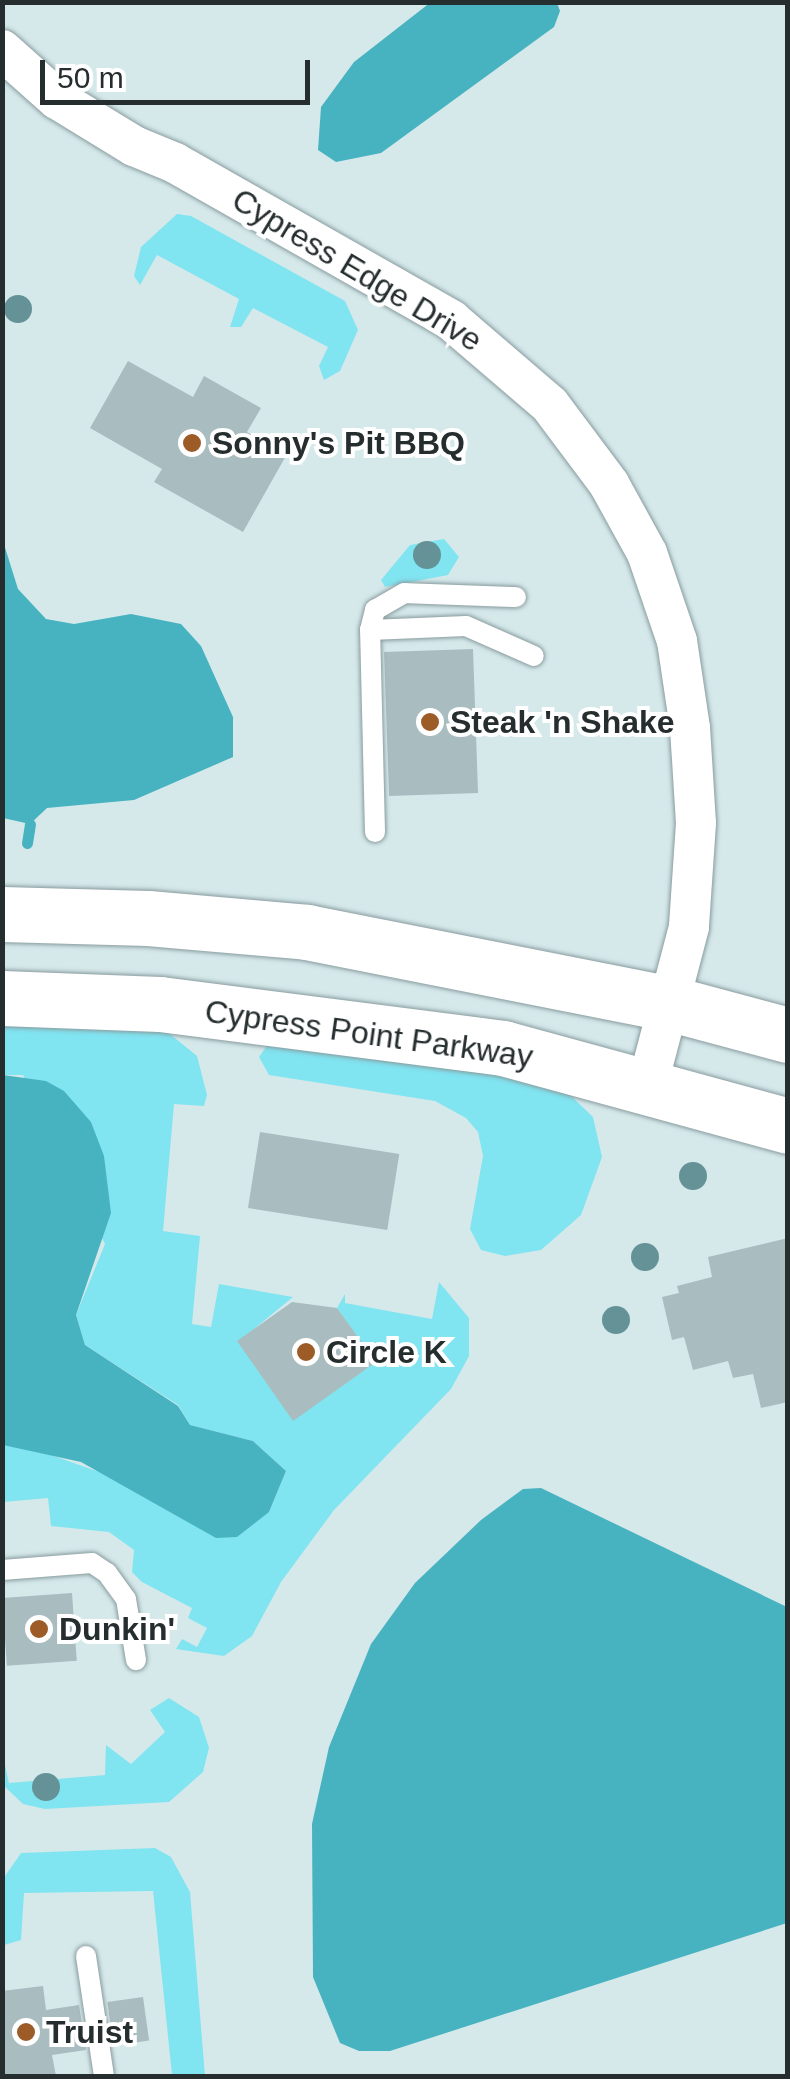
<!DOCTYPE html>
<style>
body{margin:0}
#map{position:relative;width:790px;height:2079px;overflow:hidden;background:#d5e9eb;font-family:Helvetica,sans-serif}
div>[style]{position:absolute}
.green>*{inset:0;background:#81e4f1}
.water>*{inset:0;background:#47b3c0}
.stream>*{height:11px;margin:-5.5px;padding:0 5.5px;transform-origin:5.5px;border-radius:5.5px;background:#47b3c0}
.building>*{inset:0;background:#a9bcbf;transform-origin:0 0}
.roads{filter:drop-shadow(0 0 2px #899b9e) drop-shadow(0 0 2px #899b9e)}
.lane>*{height:20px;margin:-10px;padding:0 10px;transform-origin:10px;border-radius:10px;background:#fff}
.street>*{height:40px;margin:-20px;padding:0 20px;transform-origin:20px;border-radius:20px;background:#fff}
.secondary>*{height:55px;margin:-27.5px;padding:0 27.5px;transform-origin:27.5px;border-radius:27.5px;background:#fff}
.trees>*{width:28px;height:28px;margin:-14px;border-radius:50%;background:#649297}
.dots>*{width:28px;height:28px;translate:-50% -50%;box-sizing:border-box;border:5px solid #fff;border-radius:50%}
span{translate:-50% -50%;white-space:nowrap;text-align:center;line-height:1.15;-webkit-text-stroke:8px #fff;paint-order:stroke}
.street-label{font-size:32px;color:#252d2e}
.poi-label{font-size:32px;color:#252d2e;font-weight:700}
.left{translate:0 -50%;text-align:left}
.frame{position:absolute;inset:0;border:5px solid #252d2e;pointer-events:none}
.scale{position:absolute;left:40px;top:60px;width:270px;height:45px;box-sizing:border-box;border:5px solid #252d2e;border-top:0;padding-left:12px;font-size:30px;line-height:35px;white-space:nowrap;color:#252d2e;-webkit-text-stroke:8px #fff;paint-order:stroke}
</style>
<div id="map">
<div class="green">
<i style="clip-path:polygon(177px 214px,191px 216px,345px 301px,358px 330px,340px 371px,324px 380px,319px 366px,328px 347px,253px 308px,241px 327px,230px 327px,239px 299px,157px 255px,140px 285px,134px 276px,141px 247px)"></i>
<i style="clip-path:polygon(444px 539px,459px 557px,448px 575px,385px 587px,381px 580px,410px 545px)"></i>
<i style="clip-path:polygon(3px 1015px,165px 1030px,197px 1056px,207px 1095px,204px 1106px,174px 1104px,163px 1231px,200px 1236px,192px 1324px,211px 1327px,219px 1284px,293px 1297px,238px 1342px,375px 1362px,337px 1308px,345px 1294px,345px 1303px,432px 1319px,439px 1282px,469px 1318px,469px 1356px,451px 1389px,334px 1510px,281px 1582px,252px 1636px,224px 1656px,176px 1649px,182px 1639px,197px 1647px,207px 1628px,188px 1618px,192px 1608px,142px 1582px,132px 1572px,134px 1550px,109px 1532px,51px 1526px,48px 1498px,3px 1502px,3px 1445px,20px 1444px,122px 1480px,216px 1538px,269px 1512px,286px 1471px,253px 1441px,190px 1425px,178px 1405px,85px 1345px,76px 1315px,105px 1244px,23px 1075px,3px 1075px)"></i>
<i style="clip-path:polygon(271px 1040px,461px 1065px,568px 1093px,593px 1117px,602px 1157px,581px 1215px,541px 1250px,505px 1256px,481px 1250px,470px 1229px,483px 1156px,478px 1132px,466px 1118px,435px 1101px,269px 1075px,259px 1057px)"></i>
<i style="clip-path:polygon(169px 1698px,199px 1717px,209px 1748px,203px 1772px,169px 1802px,45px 1809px,23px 1804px,3px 1785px,3px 1756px,9px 1783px,105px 1775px,106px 1745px,131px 1764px,165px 1732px,150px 1710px)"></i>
<i style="clip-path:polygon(155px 1848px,171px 1857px,190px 1892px,205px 2076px,172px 2075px,153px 1891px,24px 1893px,21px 1940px,4px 1945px,3px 1879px,21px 1853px)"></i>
</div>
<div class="water">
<i style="clip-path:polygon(431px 2px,557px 3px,560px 11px,554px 27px,381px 153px,336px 162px,318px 150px,321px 107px,354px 62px)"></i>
<i style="clip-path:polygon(3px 541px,18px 589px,46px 619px,74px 624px,131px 614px,181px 624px,201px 646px,233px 717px,233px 757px,134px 800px,47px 808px,30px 824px,3px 818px)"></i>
<i style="clip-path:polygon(3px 1075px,46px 1081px,64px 1091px,91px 1122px,104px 1156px,111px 1213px,76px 1315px,85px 1345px,178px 1406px,190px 1425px,253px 1441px,286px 1471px,269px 1512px,237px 1537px,216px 1538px,81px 1462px,3px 1445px)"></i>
<i style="clip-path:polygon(541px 1488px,787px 1607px,787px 1923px,390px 2051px,359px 2051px,340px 2043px,313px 1977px,312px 1824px,329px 1747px,371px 1644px,415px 1583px,481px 1520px,523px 1489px)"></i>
</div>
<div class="stream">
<i style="left:27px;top:843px;width:19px;rotate:-81deg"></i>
</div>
<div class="building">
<i style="clip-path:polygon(128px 361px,193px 397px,204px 376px,261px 408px,247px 432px,287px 454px,243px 532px,154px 482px,162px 469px,90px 428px)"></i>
<i style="left:473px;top:649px;width:144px;height:89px;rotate:88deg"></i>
<i style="left:260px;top:1132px;width:141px;height:77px;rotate:9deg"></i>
<i style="clip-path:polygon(788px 1238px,788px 1402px,761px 1408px,753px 1374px,733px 1378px,728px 1361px,693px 1370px,684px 1337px,672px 1340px,662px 1297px,679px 1293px,677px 1286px,712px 1277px,708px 1257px)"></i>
<i style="clip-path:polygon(292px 1302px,337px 1308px,376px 1362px,293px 1421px,237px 1341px)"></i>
<i style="left:72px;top:1593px;width:68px;height:70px;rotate:86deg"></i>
<i style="clip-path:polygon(43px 1986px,46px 2010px,79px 2005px,86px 2050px,52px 2055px,56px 2076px,2px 2076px,2px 1991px)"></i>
<i style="left:143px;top:1997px;width:44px;height:36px;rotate:82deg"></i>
</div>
<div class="roads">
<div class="lane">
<i style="left:370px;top:630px;width:96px;rotate:-2.4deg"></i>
<i style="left:466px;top:626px;width:74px;rotate:23.8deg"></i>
<i style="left:375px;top:832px;width:202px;rotate:-91.4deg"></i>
<i style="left:370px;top:630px;width:21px;rotate:-76deg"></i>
<i style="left:375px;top:610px;width:34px;rotate:-30deg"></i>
<i style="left:405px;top:593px;width:111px;rotate:2.1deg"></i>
<i style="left:2px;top:1570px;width:90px;rotate:-4.4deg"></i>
<i style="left:92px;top:1563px;width:18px;rotate:34deg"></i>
<i style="left:107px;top:1573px;width:32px;rotate:54deg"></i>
<i style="left:126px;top:1599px;width:62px;rotate:80.7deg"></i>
<i style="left:86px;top:1956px;width:121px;rotate:81.5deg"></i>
</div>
<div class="street">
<i style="left:2px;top:50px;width:74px;rotate:41.7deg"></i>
<i style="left:57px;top:99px;width:90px;rotate:31.4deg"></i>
<i style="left:134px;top:146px;width:44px;rotate:22.5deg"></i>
<i style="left:175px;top:163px;width:318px;rotate:29.6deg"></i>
<i style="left:451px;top:320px;width:130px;rotate:40.6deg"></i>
<i style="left:550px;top:405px;width:99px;rotate:53.2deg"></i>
<i style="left:609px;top:484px;width:79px;rotate:61.2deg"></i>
<i style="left:647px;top:553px;width:93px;rotate:71.2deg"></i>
<i style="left:677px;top:641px;width:88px;rotate:81.5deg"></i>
<i style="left:690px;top:728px;width:95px;rotate:86.4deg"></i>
<i style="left:696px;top:823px;width:104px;rotate:93.9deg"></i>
<i style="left:689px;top:927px;width:165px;rotate:104.7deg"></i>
</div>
<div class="secondary">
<i style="left:2px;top:914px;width:146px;rotate:1.6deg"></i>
<i style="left:148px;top:918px;width:160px;rotate:5deg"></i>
<i style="left:307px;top:932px;width:372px;rotate:11.2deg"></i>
<i style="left:672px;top:1004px;width:120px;rotate:15deg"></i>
<i style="left:2px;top:998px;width:158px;rotate:2.2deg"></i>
<i style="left:160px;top:1004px;width:346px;rotate:7.3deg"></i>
<i style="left:503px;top:1048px;width:295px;rotate:15.3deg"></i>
</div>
</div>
<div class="trees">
<i style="left:18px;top:309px"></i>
<i style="left:427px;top:555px"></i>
<i style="left:693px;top:1176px"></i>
<i style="left:645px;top:1257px"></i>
<i style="left:616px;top:1320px"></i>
<i style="left:46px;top:1787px"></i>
</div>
<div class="dots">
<i style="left:192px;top:443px;background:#9d5c27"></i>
<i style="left:430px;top:722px;background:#9d5c27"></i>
<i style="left:306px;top:1352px;background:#9d5c27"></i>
<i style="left:39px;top:1629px;background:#9d5c27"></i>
<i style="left:26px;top:2032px;background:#9d5c27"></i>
</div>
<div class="street-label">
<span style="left:357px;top:270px;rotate:31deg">Cypress Edge Drive</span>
<span style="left:369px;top:1034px;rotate:8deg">Cypress Point Parkway</span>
</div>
<div class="poi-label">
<span class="left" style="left:212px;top:443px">Sonny's Pit BBQ</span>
<span class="left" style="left:450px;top:722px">Steak 'n Shake</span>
<span class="left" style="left:326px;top:1352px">Circle K</span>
<span class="left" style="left:59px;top:1629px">Dunkin'</span>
<span class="left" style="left:46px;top:2032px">Truist</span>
</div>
<div class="frame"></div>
<div class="scale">50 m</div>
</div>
